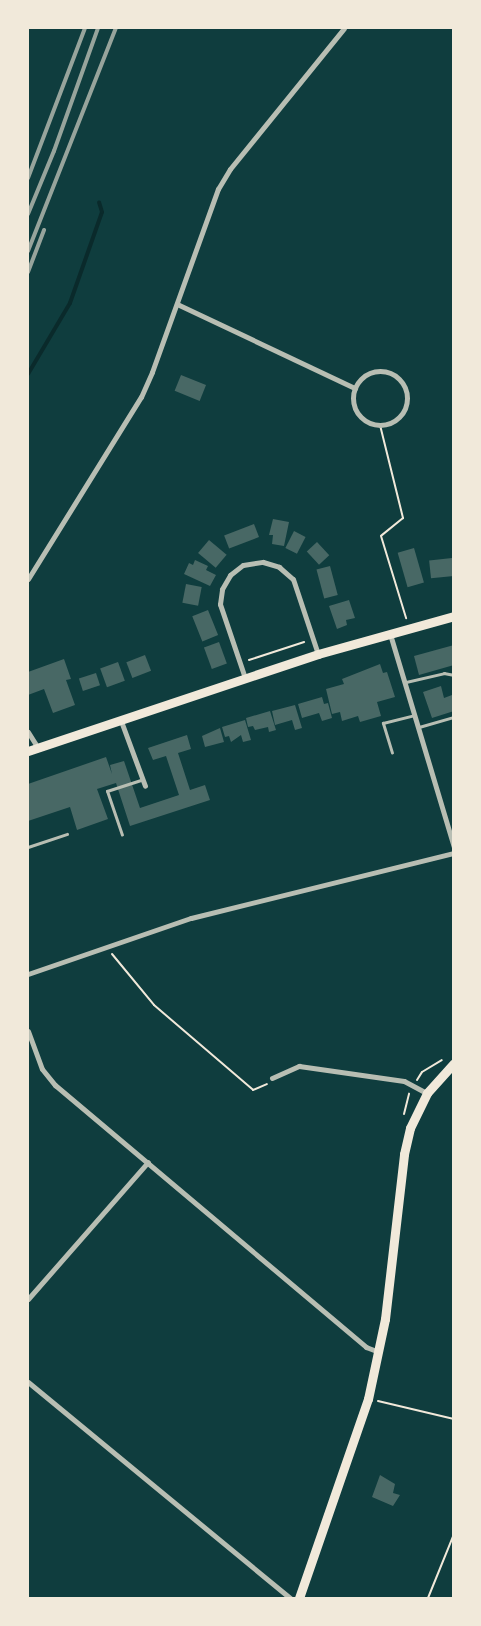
<!DOCTYPE html>
<style>
body{margin:0}
#map{position:relative;width:481px;height:1626px;overflow:hidden;background:#0f3d3e;font-family:"Public Sans",sans-serif}
div>[style]{position:absolute}
.stream>*{height:4px;margin:-2px;padding:0 2px;transform-origin:2px;border-radius:2px;background:#0a2a2b}
.building>*{inset:0;background:#486865;transform-origin:0 0}
.path>*{height:2px;margin:-1px;padding:0 1px;transform-origin:1px;border-radius:1px;background:#f1e9da}
.service>*{height:2.5px;margin:-1.25px;padding:0 1.25px;transform-origin:1.25px;border-radius:1.25px;background:#b8beb3}
.minor>*{height:5px;margin:-2.5px;padding:0 2.5px;transform-origin:2.5px;border-radius:2.5px;background:#b8beb3}
.minor>.ring{margin:-2.5px;padding:0;box-sizing:content-box;background:none;border:5px solid #b8beb3;border-radius:50%}
.primary>*{height:9px;margin:-4.5px;padding:0 4.5px;transform-origin:4.5px;border-radius:4.5px;background:#f1e9da}
.rail>*{height:4px;margin:-2px;padding:0 2px;transform-origin:2px;border-radius:2px;background:#97a49c}
span{translate:-50% -50%;white-space:nowrap;text-align:center;line-height:1.15;-webkit-text-stroke:5px #f1e9da;paint-order:stroke}
.frame{position:absolute;inset:0;border:29px solid #f1e9da;pointer-events:none}
</style>
<div id="map">
<div class="stream">
<i style="left:28px;top:374px;width:82px;rotate:-59.4deg"></i>
<i style="left:70px;top:303px;width:96px;rotate:-70.6deg"></i>
<i style="left:102px;top:212px;width:10px;rotate:-107deg"></i>
</div>
<div class="building">
<i style="left:181px;top:375px;width:27px;height:17px;rotate:22deg"></i>
<i style="clip-path:polygon(273px 519px,289px 522px,284px 546px,272px 544px,273px 535px,269px 535px)"></i>
<i style="left:254px;top:524px;width:14px;height:32px;rotate:69deg"></i>
<i style="left:294px;top:531px;width:13px;height:19px;rotate:27deg"></i>
<i style="left:209px;top:540px;width:23px;height:17px;rotate:40deg"></i>
<i style="left:317px;top:542px;width:18px;height:14px;rotate:47deg"></i>
<i style="left:414px;top:548px;width:36px;height:17px;rotate:74deg"></i>
<i style="left:452px;top:558px;width:18px;height:23px;rotate:84deg"></i>
<i style="clip-path:polygon(195px 560px,208px 566px,206px 570px,216px 575px,210px 586px,184px 574px,189px 563px,193px 565px)"></i>
<i style="left:330px;top:566px;width:30px;height:14px;rotate:75deg"></i>
<i style="left:186px;top:584px;width:16px;height:19px;rotate:11deg"></i>
<i style="clip-path:polygon(349px 600px,355px 618px,346px 620px,347px 625px,337px 629px,329px 606px)"></i>
<i style="left:208px;top:610px;width:27px;height:17px;rotate:68deg"></i>
<i style="left:219px;top:642px;width:23px;height:16px;rotate:70deg"></i>
<i style="clip-path:polygon(454px 645px,454px 665px,419px 675px,414px 656px)"></i>
<i style="left:145px;top:655px;width:17px;height:20px;rotate:69deg"></i>
<i style="clip-path:polygon(64px 659px,71px 679px,66px 680px,75px 705px,53px 713px,44px 689px,28px 695px,28px 672px)"></i>
<i style="left:118px;top:662px;width:20px;height:19px;rotate:70deg"></i>
<i style="clip-path:polygon(380px 664px,383px 673px,387px 672px,395px 697px,377px 702px,381px 716px,360px 722px,358px 716px,342px 721px,340px 712px,332px 714px,326px 689px,344px 684px,342px 679px)"></i>
<i style="left:96px;top:673px;width:13px;height:18px;rotate:72deg"></i>
<i style="clip-path:polygon(441px 686px,444px 698px,452px 695px,454px 711px,432px 718px,423px 692px)"></i>
<i style="clip-path:polygon(322px 697px,324px 704px,328px 703px,332px 718px,322px 721px,319px 713px,302px 718px,298px 704px)"></i>
<i style="clip-path:polygon(295px 705px,302px 728px,295px 730px,292px 720px,275px 725px,272px 711px)"></i>
<i style="clip-path:polygon(270px 711px,276px 730px,269px 732px,268px 727px,255px 730px,253px 726px,248px 727px,246px 718px)"></i>
<i style="clip-path:polygon(245px 720px,251px 740px,243px 742px,241px 735px,231px 742px,229px 736px,225px 737px,222px 727px)"></i>
<i style="clip-path:polygon(220px 728px,224px 742px,205px 747px,202px 736px)"></i>
<i style="clip-path:polygon(187px 735px,191px 749px,178px 753px,190px 790px,205px 785px,210px 800px,130px 826px,116px 783px,97px 789px,108px 819px,77px 830px,70px 807px,28px 821px,28px 784px,106px 757px,112px 774px,110px 765px,124px 761px,140px 808px,179px 795px,166px 756px,153px 760px,148px 748px)"></i>
<i style="clip-path:polygon(380px 1475px,395px 1484px,393px 1493px,400px 1495px,393px 1506px,372px 1497px)"></i>
</div>
<div class="path">
<i style="left:380px;top:425px;width:96px;rotate:76.1deg"></i>
<i style="left:403px;top:518px;width:28px;rotate:141deg"></i>
<i style="left:381px;top:536px;width:86px;rotate:73deg"></i>
<i style="left:249px;top:660px;width:58px;rotate:-18.1deg"></i>
<i style="left:112px;top:954px;width:66px;rotate:50.5deg"></i>
<i style="left:154px;top:1005px;width:130px;rotate:40.6deg"></i>
<i style="left:253px;top:1090px;width:15px;rotate:-23deg"></i>
<i style="left:417px;top:1080px;width:9px;rotate:-58deg"></i>
<i style="left:422px;top:1072px;width:23px;rotate:-31deg"></i>
<i style="left:404px;top:1114px;width:21px;rotate:-76deg"></i>
<i style="left:378px;top:1401px;width:78px;rotate:13.3deg"></i>
<i style="left:428px;top:1598px;width:69px;rotate:-67.9deg"></i>
</div>
<div class="service">
<i style="left:406px;top:682px;width:39px;rotate:-13deg"></i>
<i style="left:444px;top:673px;width:10px;rotate:11deg"></i>
<i style="left:419px;top:727px;width:36px;rotate:-16deg"></i>
<i style="left:392px;top:753px;width:31px;rotate:-107deg"></i>
<i style="left:383px;top:723px;width:32px;rotate:-14deg"></i>
<i style="left:122px;top:835px;width:46px;rotate:-108.8deg"></i>
<i style="left:107px;top:791px;width:36px;rotate:-18deg"></i>
<i style="left:28px;top:847px;width:41px;rotate:-18.4deg"></i>
</div>
<div class="minor">
<i style="left:177px;top:304px;width:197px;rotate:25.3deg"></i>
<i class="ring" style="left:353px;top:371px;width:49px;height:49px"></i>
<i style="left:28px;top:579px;width:214px;rotate:-58.2deg"></i>
<i style="left:141px;top:397px;width:27px;rotate:-66deg"></i>
<i style="left:152px;top:372px;width:195px;rotate:-70.2deg"></i>
<i style="left:218px;top:189px;width:23px;rotate:-59deg"></i>
<i style="left:230px;top:169px;width:181px;rotate:-51deg"></i>
<i style="left:390px;top:634px;width:222px;rotate:73.3deg"></i>
<i style="left:245px;top:678px;width:78px;rotate:-108.7deg"></i>
<i style="left:220px;top:604px;width:15px;rotate:-82deg"></i>
<i style="left:222px;top:589px;width:16px;rotate:-60deg"></i>
<i style="left:230px;top:575px;width:16px;rotate:-38deg"></i>
<i style="left:243px;top:565px;width:20px;rotate:-9deg"></i>
<i style="left:263px;top:562px;width:17px;rotate:17deg"></i>
<i style="left:279px;top:567px;width:18px;rotate:41deg"></i>
<i style="left:293px;top:579px;width:79px;rotate:71.6deg"></i>
<i style="left:121px;top:721px;width:69px;rotate:69.7deg"></i>
<i style="left:28px;top:732px;width:19px;rotate:58deg"></i>
<i style="left:28px;top:974px;width:172px;rotate:-19deg"></i>
<i style="left:191px;top:918px;width:271px;rotate:-13.9deg"></i>
<i style="left:28px;top:1031px;width:40px;rotate:69.8deg"></i>
<i style="left:42px;top:1069px;width:21px;rotate:51deg"></i>
<i style="left:55px;top:1085px;width:407px;rotate:40.1deg"></i>
<i style="left:366px;top:1347px;width:14px;rotate:21deg"></i>
<i style="left:272px;top:1078px;width:30px;rotate:-24deg"></i>
<i style="left:299px;top:1066px;width:106px;rotate:8.1deg"></i>
<i style="left:404px;top:1081px;width:26px;rotate:28deg"></i>
<i style="left:28px;top:1299px;width:182px;rotate:-48.8deg"></i>
<i style="left:28px;top:1382px;width:340px;rotate:39.5deg"></i>
</div>
<div class="primary">
<i style="left:28px;top:751px;width:306px;rotate:-18.5deg"></i>
<i style="left:318px;top:654px;width:141px;rotate:-15.6deg"></i>
<i style="left:299px;top:1598px;width:211px;rotate:-70.9deg"></i>
<i style="left:368px;top:1399px;width:82px;rotate:-78deg"></i>
<i style="left:385px;top:1319px;width:166px;rotate:-83.4deg"></i>
<i style="left:404px;top:1154px;width:27px;rotate:-77deg"></i>
<i style="left:410px;top:1128px;width:39px;rotate:-64deg"></i>
<i style="left:427px;top:1093px;width:40px;rotate:-48deg"></i>
</div>
<div class="rail">
<i style="left:28px;top:178px;width:160px;rotate:-69.2deg"></i>
<i style="left:28px;top:214px;width:68px;rotate:-67.6deg"></i>
<i style="left:54px;top:151px;width:131px;rotate:-70.3deg"></i>
<i style="left:28px;top:251px;width:240px;rotate:-68.5deg"></i>
<i style="left:28px;top:272px;width:45px;rotate:-69.1deg"></i>
</div>
<div class="frame"></div>
</div>
